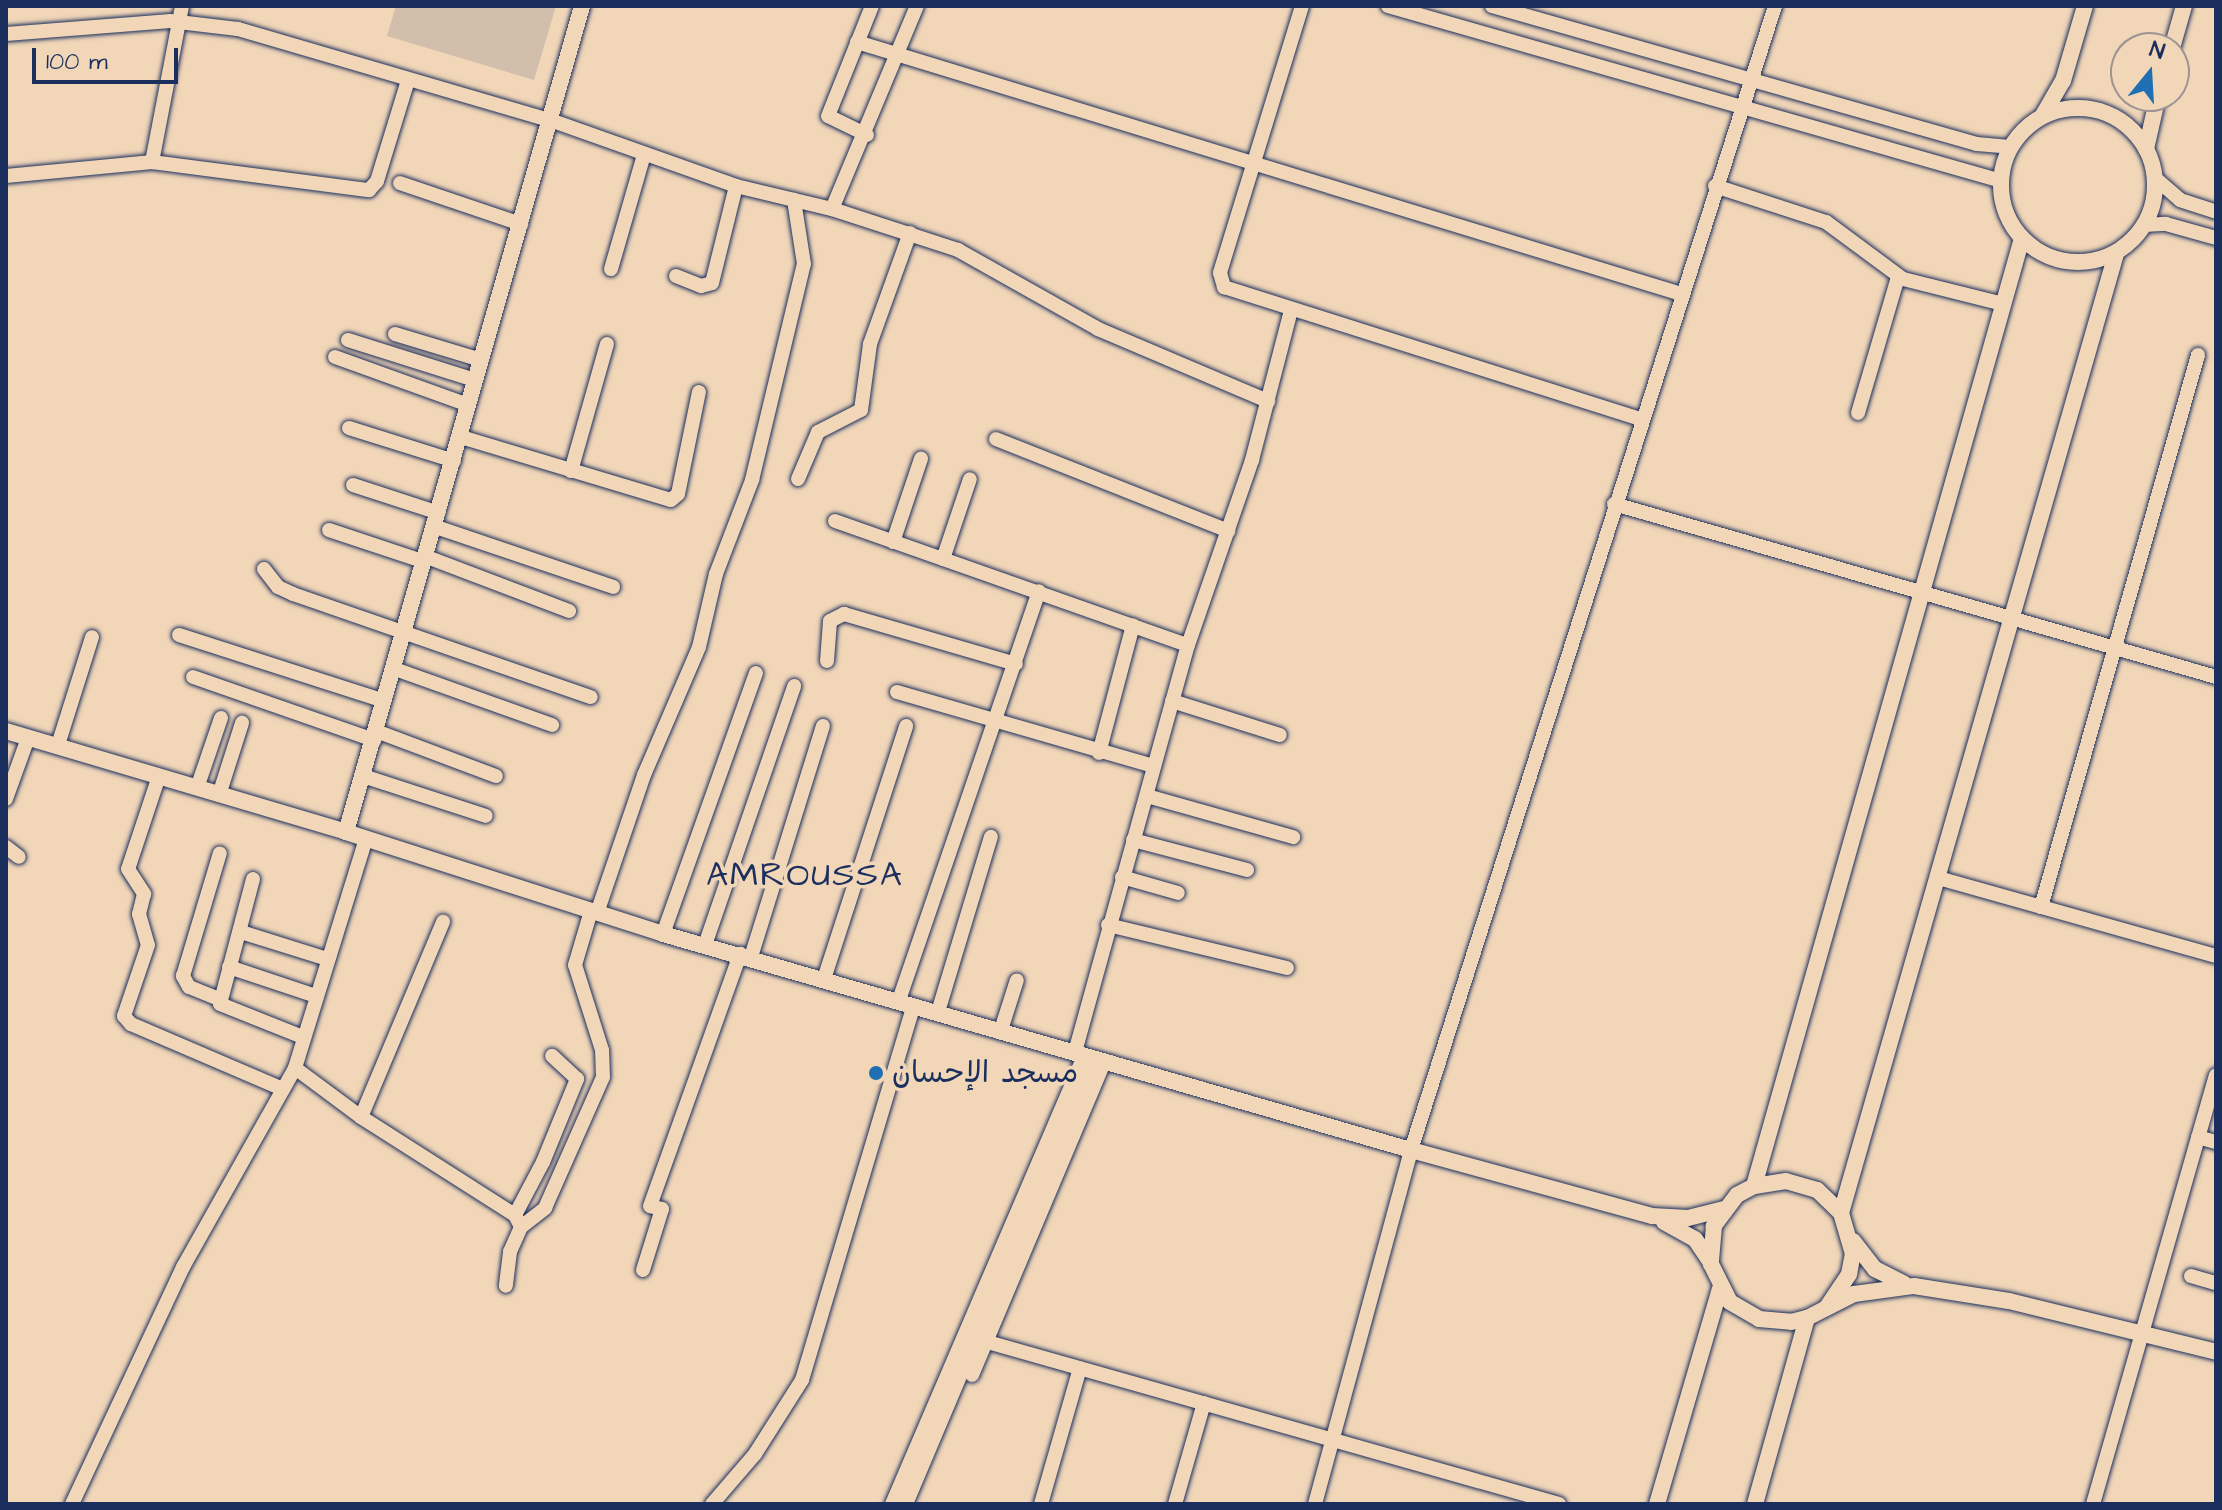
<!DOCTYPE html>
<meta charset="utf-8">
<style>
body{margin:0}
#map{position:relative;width:2222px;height:1510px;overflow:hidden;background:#f1d6b8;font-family:"Architects Daughter","Playpen Sans Arabic",sans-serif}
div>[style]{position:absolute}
.green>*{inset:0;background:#d1beab}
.roads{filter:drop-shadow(0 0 2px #1b2f5e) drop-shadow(0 0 2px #1b2f5e)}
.minor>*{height:14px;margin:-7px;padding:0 7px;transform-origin:7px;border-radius:7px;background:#f1d6b8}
.major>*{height:16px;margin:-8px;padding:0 8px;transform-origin:8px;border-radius:8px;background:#f1d6b8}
.major>.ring{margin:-8px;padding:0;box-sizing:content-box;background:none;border:16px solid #f1d6b8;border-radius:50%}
.dots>*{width:22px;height:22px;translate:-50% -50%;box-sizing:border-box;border:4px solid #f1d6b8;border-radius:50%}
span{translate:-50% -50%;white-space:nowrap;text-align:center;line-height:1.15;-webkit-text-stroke:7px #f1d6b8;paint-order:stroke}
.poi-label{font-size:30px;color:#1b2f5e}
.left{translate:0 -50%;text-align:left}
.quarter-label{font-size:34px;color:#1b2f5e;letter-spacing:2px}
.frame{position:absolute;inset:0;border:8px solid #1b2f5e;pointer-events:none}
.north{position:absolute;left:2110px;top:32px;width:80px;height:80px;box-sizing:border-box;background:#f1d6b8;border:2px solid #9b9394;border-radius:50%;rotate:18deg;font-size:22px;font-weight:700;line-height:32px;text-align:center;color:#1b2f5e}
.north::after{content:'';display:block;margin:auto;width:28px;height:36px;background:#1f6fb2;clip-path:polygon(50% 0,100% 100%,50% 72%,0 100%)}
.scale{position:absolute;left:32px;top:48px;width:146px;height:36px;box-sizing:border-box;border:4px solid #1b2f5e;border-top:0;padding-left:10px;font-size:24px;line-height:28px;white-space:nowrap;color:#1b2f5e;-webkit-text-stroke:6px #f1d6b8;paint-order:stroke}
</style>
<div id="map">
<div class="green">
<i style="clip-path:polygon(396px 6px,556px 6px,534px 80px,387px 36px)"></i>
</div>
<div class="roads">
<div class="minor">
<i style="left:1302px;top:6px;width:279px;rotate:107.1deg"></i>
<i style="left:1220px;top:273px;width:15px;rotate:74deg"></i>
<i style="left:1224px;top:287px;width:436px;rotate:17.6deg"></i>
<i style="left:1388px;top:6px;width:637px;rotate:15.93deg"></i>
<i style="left:1492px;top:6px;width:504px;rotate:15.88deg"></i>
<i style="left:1977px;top:144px;width:33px;rotate:5deg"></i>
<i style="left:6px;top:34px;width:165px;rotate:-4.5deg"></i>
<i style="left:170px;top:21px;width:68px;rotate:6.7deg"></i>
<i style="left:238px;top:29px;width:325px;rotate:16.3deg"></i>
<i style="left:550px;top:120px;width:197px;rotate:19.5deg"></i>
<i style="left:736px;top:186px;width:99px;rotate:13.5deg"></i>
<i style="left:832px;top:209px;width:133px;rotate:18deg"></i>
<i style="left:958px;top:250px;width:161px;rotate:29.4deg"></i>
<i style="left:1098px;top:329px;width:185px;rotate:23deg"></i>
<i style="left:857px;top:42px;width:862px;rotate:17deg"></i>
<i style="left:867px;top:135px;width:43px;rotate:-154deg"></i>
<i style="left:828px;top:116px;width:118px;rotate:-68.2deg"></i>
<i style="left:152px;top:162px;width:159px;rotate:-79.1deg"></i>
<i style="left:6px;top:176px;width:147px;rotate:-5.5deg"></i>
<i style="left:152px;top:162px;width:219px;rotate:7.4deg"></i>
<i style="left:369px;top:190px;width:12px;rotate:-48deg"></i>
<i style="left:377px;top:181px;width:106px;rotate:-72.9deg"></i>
<i style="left:2155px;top:178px;width:33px;rotate:41deg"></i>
<i style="left:2180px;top:200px;width:38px;rotate:18deg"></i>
<i style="left:400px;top:183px;width:128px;rotate:18.7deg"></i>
<i style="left:1715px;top:186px;width:117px;rotate:18deg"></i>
<i style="left:1826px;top:222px;width:96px;rotate:36.5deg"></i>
<i style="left:1903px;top:279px;width:103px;rotate:14deg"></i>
<i style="left:832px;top:209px;width:220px;rotate:-67.3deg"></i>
<i style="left:2144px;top:225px;width:22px;rotate:-3deg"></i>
<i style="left:2166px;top:224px;width:52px;rotate:15.6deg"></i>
<i style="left:611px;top:269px;width:119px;rotate:-73.9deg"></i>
<i style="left:676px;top:276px;width:27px;rotate:22deg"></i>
<i style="left:701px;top:286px;width:11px;rotate:-15deg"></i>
<i style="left:712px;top:283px;width:100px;rotate:-76.1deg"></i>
<i style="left:395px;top:334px;width:90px;rotate:16.8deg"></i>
<i style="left:348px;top:340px;width:133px;rotate:17.5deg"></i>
<i style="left:335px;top:357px;width:141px;rotate:19.8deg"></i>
<i style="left:1858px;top:413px;width:142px;rotate:-73.6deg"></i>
<i style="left:349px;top:428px;width:110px;rotate:17.4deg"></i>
<i style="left:461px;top:437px;width:219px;rotate:16.7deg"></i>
<i style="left:671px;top:500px;width:9px;rotate:-41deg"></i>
<i style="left:678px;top:494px;width:104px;rotate:-78.4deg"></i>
<i style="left:996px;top:439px;width:250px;rotate:21.6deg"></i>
<i style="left:571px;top:471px;width:132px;rotate:-74.2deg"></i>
<i style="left:798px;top:479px;width:51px;rotate:-66.9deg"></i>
<i style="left:818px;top:432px;width:48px;rotate:-27.1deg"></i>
<i style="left:861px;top:410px;width:67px;rotate:-82.2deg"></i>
<i style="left:870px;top:344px;width:118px;rotate:-70.2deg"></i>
<i style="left:353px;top:485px;width:90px;rotate:18deg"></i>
<i style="left:1614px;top:504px;width:626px;rotate:16.03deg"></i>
<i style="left:835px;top:521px;width:374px;rotate:19.4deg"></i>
<i style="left:436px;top:527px;width:187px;rotate:18.7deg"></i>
<i style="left:329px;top:530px;width:101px;rotate:18.4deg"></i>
<i style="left:893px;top:542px;width:88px;rotate:-71.4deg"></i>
<i style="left:427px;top:557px;width:152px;rotate:20.8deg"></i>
<i style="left:943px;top:559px;width:84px;rotate:-71.4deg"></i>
<i style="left:264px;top:569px;width:23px;rotate:52deg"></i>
<i style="left:278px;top:587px;width:17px;rotate:25deg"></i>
<i style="left:293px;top:594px;width:315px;rotate:19.1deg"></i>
<i style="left:179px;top:635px;width:215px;rotate:17.8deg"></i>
<i style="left:827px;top:661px;width:40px;rotate:-85.7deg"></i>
<i style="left:830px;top:621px;width:16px;rotate:-27deg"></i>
<i style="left:844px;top:614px;width:179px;rotate:16.2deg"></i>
<i style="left:392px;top:668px;width:170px;rotate:19.6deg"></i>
<i style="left:193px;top:677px;width:192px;rotate:19.2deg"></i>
<i style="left:897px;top:692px;width:266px;rotate:16.1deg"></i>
<i style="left:1172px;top:701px;width:113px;rotate:17.5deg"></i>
<i style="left:376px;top:731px;width:128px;rotate:20.6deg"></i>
<i style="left:58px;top:745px;width:113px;rotate:-72.5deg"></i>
<i style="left:1099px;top:753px;width:132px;rotate:-75.1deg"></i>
<i style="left:159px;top:776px;width:98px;rotate:108.4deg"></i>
<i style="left:128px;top:869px;width:30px;rotate:57deg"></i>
<i style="left:144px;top:894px;width:21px;rotate:104deg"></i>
<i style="left:139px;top:914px;width:32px;rotate:74deg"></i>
<i style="left:148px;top:945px;width:75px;rotate:108.7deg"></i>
<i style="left:124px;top:1016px;width:11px;rotate:49deg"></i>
<i style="left:131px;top:1024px;width:165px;rotate:23.2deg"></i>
<i style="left:363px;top:776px;width:129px;rotate:18deg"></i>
<i style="left:197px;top:788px;width:74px;rotate:-71.1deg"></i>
<i style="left:219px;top:795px;width:76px;rotate:-72.3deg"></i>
<i style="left:1147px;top:796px;width:152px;rotate:15.7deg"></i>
<i style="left:6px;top:799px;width:65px;rotate:-70.2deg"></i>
<i style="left:1133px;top:840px;width:118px;rotate:14.7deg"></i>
<i style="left:6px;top:847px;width:16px;rotate:38deg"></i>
<i style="left:1122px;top:877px;width:58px;rotate:15.9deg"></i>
<i style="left:1938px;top:878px;width:289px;rotate:15.7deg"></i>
<i style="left:253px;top:879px;width:129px;rotate:104.8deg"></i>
<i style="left:220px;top:1004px;width:89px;rotate:21.7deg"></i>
<i style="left:2041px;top:907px;width:574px;rotate:-74.12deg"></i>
<i style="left:597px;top:913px;width:146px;rotate:-71.2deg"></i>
<i style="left:644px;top:775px;width:139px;rotate:-66.7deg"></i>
<i style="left:699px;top:647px;width:75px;rotate:-76.9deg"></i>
<i style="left:716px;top:574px;width:101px;rotate:-69deg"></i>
<i style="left:752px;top:480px;width:222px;rotate:-76.5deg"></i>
<i style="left:804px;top:264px;width:65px;rotate:-98.9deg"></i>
<i style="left:1108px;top:925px;width:184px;rotate:13.5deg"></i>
<i style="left:241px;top:932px;width:90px;rotate:17.4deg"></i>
<i style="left:663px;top:934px;width:277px;rotate:-70.4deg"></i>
<i style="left:705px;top:945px;width:274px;rotate:-71deg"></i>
<i style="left:751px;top:957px;width:242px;rotate:-72.7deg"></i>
<i style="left:229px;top:967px;width:92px;rotate:18.4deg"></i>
<i style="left:824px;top:979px;width:266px;rotate:-72deg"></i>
<i style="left:219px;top:999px;width:32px;rotate:-158deg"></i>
<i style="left:189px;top:987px;width:13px;rotate:-119deg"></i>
<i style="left:183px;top:976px;width:128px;rotate:-73.3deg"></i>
<i style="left:899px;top:1000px;width:432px;rotate:-71.1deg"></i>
<i style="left:938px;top:1012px;width:183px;rotate:-73.2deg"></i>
<i style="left:1001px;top:1030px;width:52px;rotate:-72.3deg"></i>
<i style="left:1075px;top:1052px;width:422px;rotate:-74.5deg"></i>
<i style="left:1188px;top:645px;width:196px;rotate:-70.9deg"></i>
<i style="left:1252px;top:460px;width:155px;rotate:-75.4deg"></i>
<i style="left:295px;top:1068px;width:82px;rotate:36.6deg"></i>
<i style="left:361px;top:1117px;width:183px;rotate:32.5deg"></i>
<i style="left:515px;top:1215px;width:13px;rotate:63deg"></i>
<i style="left:521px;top:1227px;width:27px;rotate:114deg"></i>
<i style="left:510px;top:1252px;width:34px;rotate:97deg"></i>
<i style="left:361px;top:1117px;width:212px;rotate:-67.2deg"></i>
<i style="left:2198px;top:1137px;width:19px;rotate:16deg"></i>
<i style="left:515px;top:1215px;width:60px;rotate:-62.2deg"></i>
<i style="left:543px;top:1162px;width:90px;rotate:-67.7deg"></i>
<i style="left:577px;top:1079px;width:34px;rotate:-137deg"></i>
<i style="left:521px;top:1227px;width:31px;rotate:-38deg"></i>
<i style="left:545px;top:1208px;width:143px;rotate:-66.1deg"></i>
<i style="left:603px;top:1077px;width:27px;rotate:-92deg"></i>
<i style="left:602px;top:1050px;width:89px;rotate:-107.6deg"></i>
<i style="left:575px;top:965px;width:56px;rotate:-73.5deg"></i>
<i style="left:643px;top:1270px;width:64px;rotate:-72.7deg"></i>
<i style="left:662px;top:1209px;width:12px;rotate:-166deg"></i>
<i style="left:650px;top:1206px;width:268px;rotate:-70.3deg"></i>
<i style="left:2191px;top:1276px;width:26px;rotate:16deg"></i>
<i style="left:977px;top:1339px;width:605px;rotate:15.83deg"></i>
<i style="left:972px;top:1375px;width:339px;rotate:-67.1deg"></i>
<i style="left:72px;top:1504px;width:262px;rotate:-64.9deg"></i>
<i style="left:183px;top:1267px;width:228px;rotate:-60.6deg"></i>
<i style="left:295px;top:1068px;width:240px;rotate:-72.8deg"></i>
<i style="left:712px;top:1504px;width:66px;rotate:-49.3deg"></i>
<i style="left:755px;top:1454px;width:88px;rotate:-57.6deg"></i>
<i style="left:802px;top:1380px;width:391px;rotate:-73.4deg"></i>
<i style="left:892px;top:1504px;width:488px;rotate:-66.8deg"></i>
<i style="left:906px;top:1504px;width:482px;rotate:-67.1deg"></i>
<i style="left:1041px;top:1504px;width:141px;rotate:-74deg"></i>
<i style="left:1175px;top:1504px;width:105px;rotate:-74deg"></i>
<i style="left:1315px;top:1504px;width:367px;rotate:-74.8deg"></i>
<i style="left:1411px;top:1150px;width:1201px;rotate:-72.35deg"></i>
<i style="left:2093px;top:1504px;width:446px;rotate:-74deg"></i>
</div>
<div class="major">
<i style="left:2172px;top:48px;width:44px;rotate:-74.1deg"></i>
<i class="ring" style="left:2001px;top:108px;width:138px;height:138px"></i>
<i style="left:2043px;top:115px;width:39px;rotate:-60deg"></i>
<i style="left:2063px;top:81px;width:78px;rotate:-73.7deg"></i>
<i style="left:2146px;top:149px;width:54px;rotate:-77.2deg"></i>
<i style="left:6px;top:731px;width:355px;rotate:16.5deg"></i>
<i style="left:346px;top:832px;width:333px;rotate:17.8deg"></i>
<i style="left:663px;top:934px;width:779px;rotate:16.11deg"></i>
<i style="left:1411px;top:1150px;width:250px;rotate:15.3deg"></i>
<i style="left:1652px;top:1216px;width:36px;rotate:3deg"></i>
<i style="left:1688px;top:1218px;width:36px;rotate:-14deg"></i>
<i style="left:346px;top:832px;width:859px;rotate:-74.05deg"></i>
<i style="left:1754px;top:1186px;width:985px;rotate:-74.21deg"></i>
<i style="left:1841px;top:1213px;width:998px;rotate:-74deg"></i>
<i style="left:1664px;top:1222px;width:35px;rotate:29deg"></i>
<i style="left:1695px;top:1239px;width:25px;rotate:56deg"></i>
<i style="left:1853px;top:1241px;width:36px;rotate:52deg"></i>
<i style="left:1875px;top:1269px;width:33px;rotate:27deg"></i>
<i style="left:1827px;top:1307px;width:40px;rotate:-56deg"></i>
<i style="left:1849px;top:1274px;width:20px;rotate:-79deg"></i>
<i style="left:1853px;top:1254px;width:43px;rotate:-106.3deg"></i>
<i style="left:1841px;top:1213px;width:33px;rotate:-136deg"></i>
<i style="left:1817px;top:1190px;width:32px;rotate:-164deg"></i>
<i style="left:1786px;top:1181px;width:32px;rotate:171deg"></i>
<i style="left:1754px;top:1186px;width:19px;rotate:152deg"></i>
<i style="left:1737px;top:1195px;width:39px;rotate:127deg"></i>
<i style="left:1714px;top:1226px;width:38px;rotate:95deg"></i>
<i style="left:1711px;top:1264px;width:42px;rotate:63.4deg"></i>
<i style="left:1730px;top:1302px;width:34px;rotate:30deg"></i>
<i style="left:1759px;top:1319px;width:32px;rotate:5deg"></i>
<i style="left:1791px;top:1322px;width:16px;rotate:-14deg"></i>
<i style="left:1807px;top:1318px;width:53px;rotate:-27.1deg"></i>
<i style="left:1854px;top:1294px;width:61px;rotate:-7.6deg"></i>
<i style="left:1914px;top:1286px;width:96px;rotate:9deg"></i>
<i style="left:2009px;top:1301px;width:213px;rotate:13.8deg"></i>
<i style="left:1657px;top:1504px;width:224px;rotate:-73.7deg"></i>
<i style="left:1755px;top:1504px;width:193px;rotate:-74.4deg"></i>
</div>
</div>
<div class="dots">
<i style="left:876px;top:1073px;background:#1f6fb2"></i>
</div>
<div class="poi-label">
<span class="left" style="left:892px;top:1073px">مسجد الإحسان</span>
</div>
<div class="quarter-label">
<span style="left:805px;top:876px">AMROUSSA</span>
</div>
<div class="frame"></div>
<div class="north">N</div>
<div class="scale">100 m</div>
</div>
